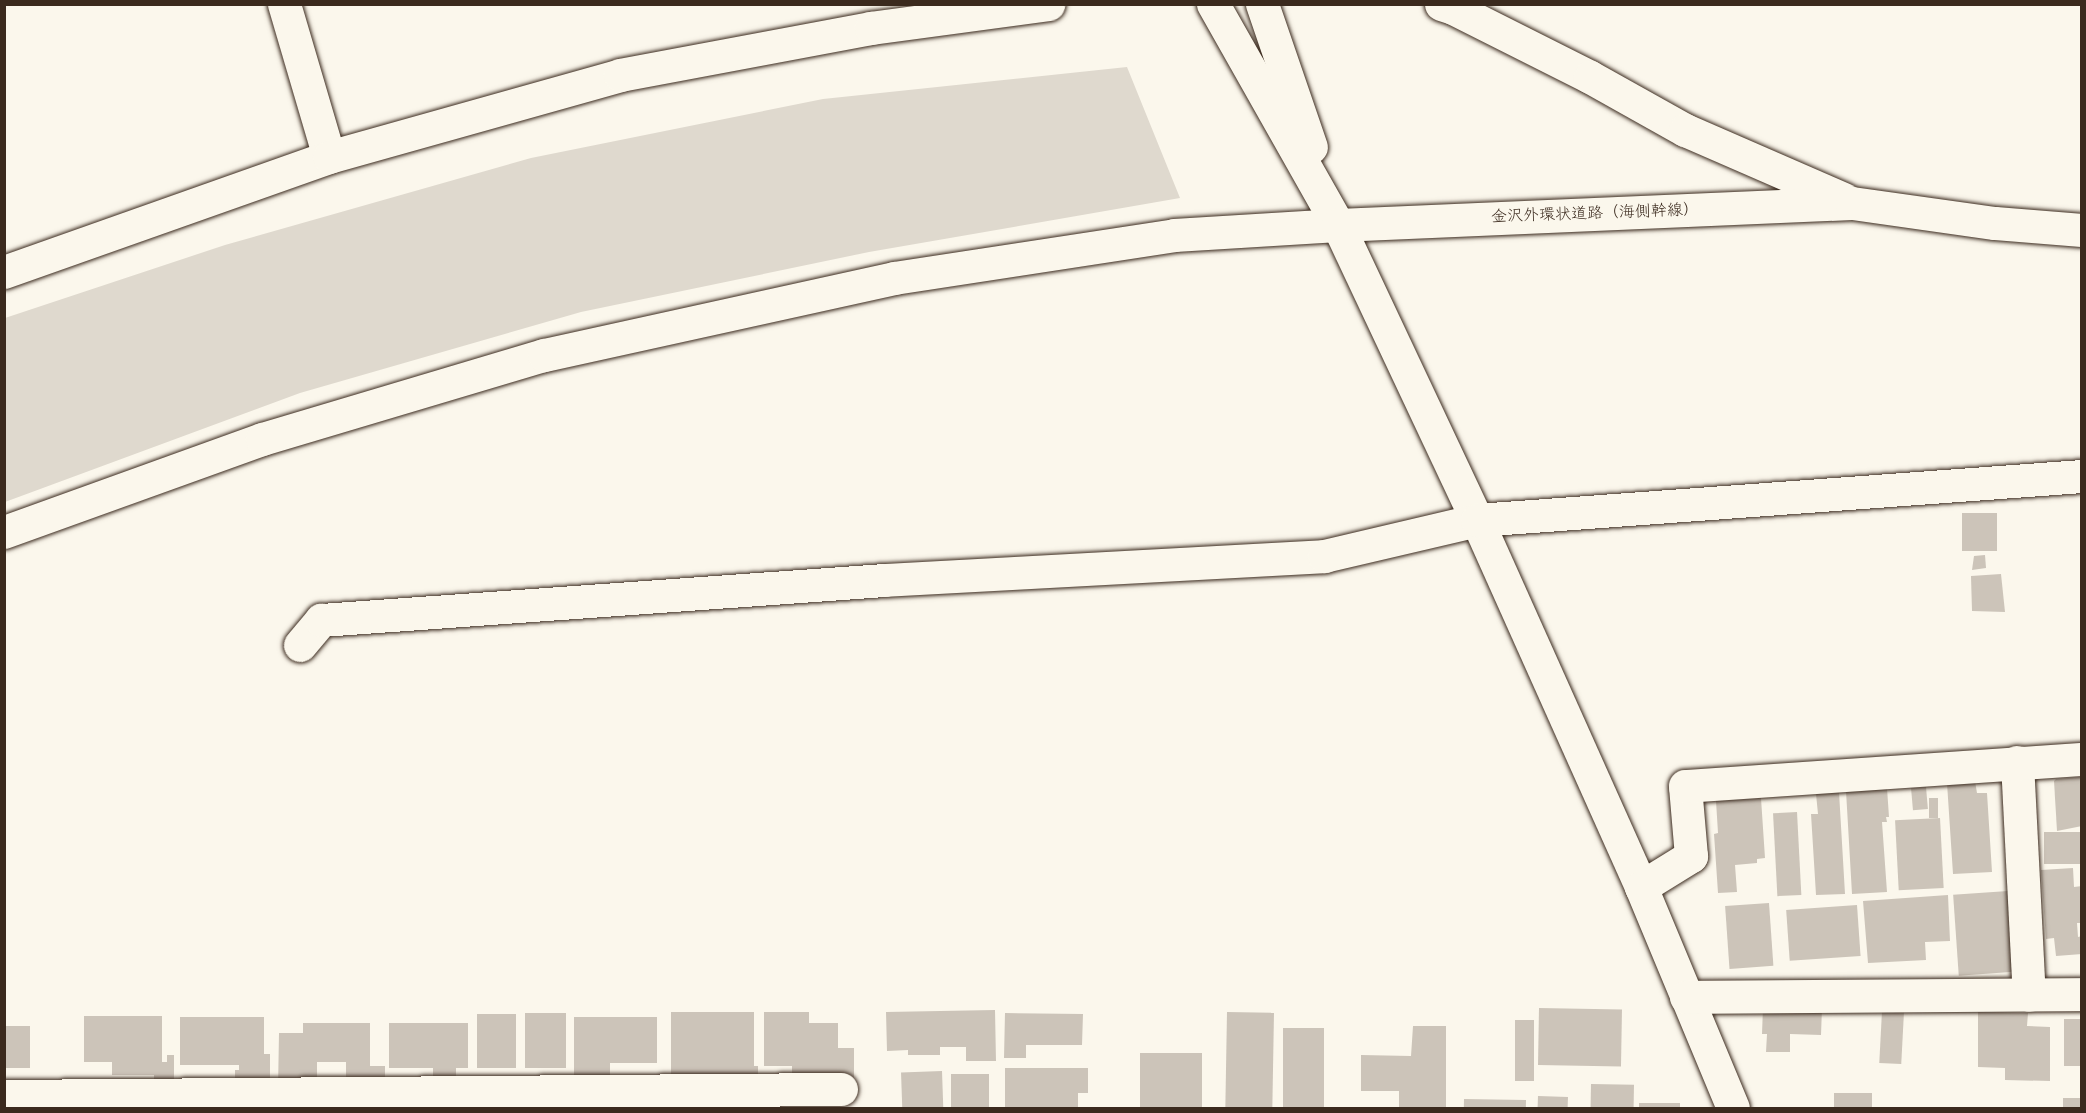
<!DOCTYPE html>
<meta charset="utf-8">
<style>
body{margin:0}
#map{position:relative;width:2086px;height:1113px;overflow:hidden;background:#fbf7ec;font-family:Kalam,"Klee One",sans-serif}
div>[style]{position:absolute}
.green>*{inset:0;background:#dfd9ce}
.building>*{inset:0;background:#ccc4b9;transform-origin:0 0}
.roads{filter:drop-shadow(0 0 2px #3b2a1e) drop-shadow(0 0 2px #3b2a1e)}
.minor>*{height:33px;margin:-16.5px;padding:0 16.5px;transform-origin:16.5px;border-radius:16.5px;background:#fbf7ec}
.major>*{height:33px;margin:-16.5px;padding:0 16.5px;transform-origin:16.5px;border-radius:16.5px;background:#fbf7ec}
span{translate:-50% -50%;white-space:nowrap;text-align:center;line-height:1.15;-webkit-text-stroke:5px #fbf7ec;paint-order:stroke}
.street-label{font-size:16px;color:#3b2a1e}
.frame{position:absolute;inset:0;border:6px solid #3b2a1e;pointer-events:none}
</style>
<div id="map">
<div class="green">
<i style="clip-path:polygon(1127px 67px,1180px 198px,869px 252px,581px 312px,300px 393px,5px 502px,5px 318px,225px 245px,531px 158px,823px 99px)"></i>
</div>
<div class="building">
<i style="left:1962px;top:513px;width:35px;height:38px"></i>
<i style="clip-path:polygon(1985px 555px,1986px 568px,1972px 570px,1974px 556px)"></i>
<i style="clip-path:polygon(2001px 574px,2005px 612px,1972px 611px,1971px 576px)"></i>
<i style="clip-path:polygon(2082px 777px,2082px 826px,2057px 831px,2054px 781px,2056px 779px)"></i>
<i style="clip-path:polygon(1975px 781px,1977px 793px,1987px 793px,1992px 872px,1953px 874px,1947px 783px)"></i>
<i style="left:1926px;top:787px;width:22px;height:15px;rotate:85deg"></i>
<i style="clip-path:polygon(1887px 788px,1889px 817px,1886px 817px,1887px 822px,1882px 822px,1887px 892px,1852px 894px,1846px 791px)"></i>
<i style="clip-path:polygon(1839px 792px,1845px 894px,1816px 895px,1811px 814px,1818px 814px,1816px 794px)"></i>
<i style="clip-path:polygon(1761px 798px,1765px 858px,1757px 859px,1757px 863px,1735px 865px,1737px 892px,1718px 893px,1714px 834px,1718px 833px,1716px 801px)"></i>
<i style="left:1929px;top:798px;width:9px;height:20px"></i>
<i style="left:1797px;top:812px;width:83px;height:24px;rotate:87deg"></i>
<i style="left:1940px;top:818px;width:70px;height:45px;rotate:87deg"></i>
<i style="left:2082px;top:832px;width:32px;height:38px;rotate:90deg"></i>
<i style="clip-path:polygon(2073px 868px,2074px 887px,2082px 886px,2082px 923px,2077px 923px,2078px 937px,2082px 936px,2082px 954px,2056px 956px,2054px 938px,2046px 939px,2041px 870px)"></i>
<i style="left:2008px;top:891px;width:81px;height:55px;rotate:86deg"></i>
<i style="clip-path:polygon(1948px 895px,1950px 941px,1925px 942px,1926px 960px,1868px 963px,1863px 901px)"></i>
<i style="left:1769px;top:903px;width:63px;height:44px;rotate:86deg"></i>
<i style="left:1857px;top:905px;width:51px;height:71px;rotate:86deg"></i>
<i style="clip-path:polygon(1763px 1007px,1822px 1008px,1821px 1035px,1790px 1034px,1790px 1052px,1766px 1052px,1767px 1034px,1762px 1034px)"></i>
<i style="left:1539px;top:1008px;width:83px;height:57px;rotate:1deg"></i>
<i style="clip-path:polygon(995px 1010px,996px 1061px,966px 1061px,966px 1047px,940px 1047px,940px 1055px,908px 1055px,908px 1050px,887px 1051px,886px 1012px)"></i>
<i style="left:1882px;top:1011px;width:22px;height:52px;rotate:3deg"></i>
<i style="clip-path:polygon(671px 1012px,754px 1012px,754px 1066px,758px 1066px,758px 1085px,671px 1085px)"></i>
<i style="clip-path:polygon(764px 1012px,809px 1012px,809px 1023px,838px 1023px,838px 1048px,854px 1048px,854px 1086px,792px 1077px,792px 1066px,764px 1066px)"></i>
<i style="left:1227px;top:1012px;width:47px;height:96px;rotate:1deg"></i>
<i style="clip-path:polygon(1978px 1012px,2028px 1013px,2027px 1026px,2050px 1027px,2050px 1081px,2005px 1080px,2005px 1068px,1978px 1067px)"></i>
<i style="left:525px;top:1013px;width:41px;height:55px"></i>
<i style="clip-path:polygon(1005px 1013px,1083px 1014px,1082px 1045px,1026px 1045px,1026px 1058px,1004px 1058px)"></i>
<i style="left:477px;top:1014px;width:39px;height:54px"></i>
<i style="clip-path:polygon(84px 1016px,162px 1016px,162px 1062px,167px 1062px,167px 1055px,174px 1055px,174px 1087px,154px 1087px,154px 1075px,112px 1075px,112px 1062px,84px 1062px)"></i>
<i style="clip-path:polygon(180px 1017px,264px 1017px,264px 1054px,270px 1054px,270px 1096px,235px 1096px,235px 1070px,239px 1070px,239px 1065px,180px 1065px)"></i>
<i style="clip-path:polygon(574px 1017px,657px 1017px,657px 1063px,610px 1063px,610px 1077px,574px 1077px)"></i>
<i style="left:2064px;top:1019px;width:18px;height:47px"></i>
<i style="left:1515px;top:1020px;width:19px;height:61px"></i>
<i style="clip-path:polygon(303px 1023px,370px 1023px,370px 1066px,385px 1066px,385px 1089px,346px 1077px,346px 1062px,317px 1062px,317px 1077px,278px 1089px,279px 1033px,303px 1033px)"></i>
<i style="clip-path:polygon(389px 1023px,468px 1023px,468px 1068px,456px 1068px,456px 1079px,433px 1079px,433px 1068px,389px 1068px)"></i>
<i style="left:5px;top:1026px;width:25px;height:42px"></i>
<i style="clip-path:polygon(1413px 1026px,1446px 1026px,1446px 1108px,1399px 1108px,1399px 1091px,1361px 1091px,1361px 1055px,1411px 1056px)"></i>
<i style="left:1283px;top:1028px;width:41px;height:80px"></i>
<i style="left:1140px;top:1053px;width:62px;height:55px"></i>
<i style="clip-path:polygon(1005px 1068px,1088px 1068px,1088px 1093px,1078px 1093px,1078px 1108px,1005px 1108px)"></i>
<i style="left:942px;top:1071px;width:37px;height:41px;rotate:88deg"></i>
<i style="left:951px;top:1074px;width:38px;height:34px"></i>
<i style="left:1591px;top:1084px;width:43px;height:24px;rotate:1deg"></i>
<i style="left:1872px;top:1093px;width:15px;height:38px;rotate:90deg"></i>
<i style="left:1538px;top:1096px;width:30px;height:12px;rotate:2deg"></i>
<i style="left:2063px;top:1098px;width:19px;height:10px"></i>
<i style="left:1464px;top:1099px;width:62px;height:9px;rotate:1deg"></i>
<i style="left:1639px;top:1103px;width:41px;height:5px"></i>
</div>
<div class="roads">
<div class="minor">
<i style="left:284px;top:4px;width:159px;rotate:73.6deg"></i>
<i style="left:1213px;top:4px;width:254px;rotate:60.5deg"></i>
<i style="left:1338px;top:225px;width:326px;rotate:64.8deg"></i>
<i style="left:1477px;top:520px;width:402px;rotate:65.9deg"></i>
<i style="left:1641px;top:887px;width:239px;rotate:67.4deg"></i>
<i style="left:1262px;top:4px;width:151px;rotate:71.1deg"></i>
<i style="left:4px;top:272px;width:345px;rotate:-19.5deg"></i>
<i style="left:329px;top:157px;width:302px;rotate:-15.7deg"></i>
<i style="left:620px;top:75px;width:255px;rotate:-10.6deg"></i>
<i style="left:871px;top:28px;width:179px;rotate:-7.7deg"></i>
<i style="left:4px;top:532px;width:274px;rotate:-19.8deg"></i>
<i style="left:262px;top:439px;width:294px;rotate:-16.6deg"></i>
<i style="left:544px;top:355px;width:358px;rotate:-12.4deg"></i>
<i style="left:894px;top:278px;width:283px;rotate:-8.7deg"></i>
<i style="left:1174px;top:235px;width:164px;rotate:-3.5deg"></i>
<i style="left:300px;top:645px;width:33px;rotate:-50deg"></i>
<i style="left:321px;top:620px;width:564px;rotate:-4.06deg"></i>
<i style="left:884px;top:580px;width:441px;rotate:-3.1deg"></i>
<i style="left:1324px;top:556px;width:157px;rotate:-13.2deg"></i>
<i style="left:1477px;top:520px;width:607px;rotate:-4.16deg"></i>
<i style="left:2017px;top:762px;width:233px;rotate:87.1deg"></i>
<i style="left:1641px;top:887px;width:59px;rotate:-31.8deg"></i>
<i style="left:1691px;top:856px;width:70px;rotate:-94.9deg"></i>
<i style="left:1685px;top:786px;width:398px;rotate:-3.9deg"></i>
<i style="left:1686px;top:997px;width:396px;rotate:-0.4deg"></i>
<i style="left:4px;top:1096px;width:837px;rotate:-0.48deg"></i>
</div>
<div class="major">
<i style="left:1441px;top:4px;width:13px;rotate:18deg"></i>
<i style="left:1453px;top:8px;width:153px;rotate:26.7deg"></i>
<i style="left:1590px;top:77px;width:109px;rotate:29.2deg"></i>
<i style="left:1685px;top:130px;width:173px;rotate:23.5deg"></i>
<i style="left:1338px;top:225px;width:514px;rotate:-2.45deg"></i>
<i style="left:1852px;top:203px;width:144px;rotate:8deg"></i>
<i style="left:1995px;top:223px;width:87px;rotate:4.6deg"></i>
</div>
</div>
<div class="street-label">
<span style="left:1595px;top:214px;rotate:-2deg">金沢外環状道路（海側幹線）</span>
</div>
<div class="frame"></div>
</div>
